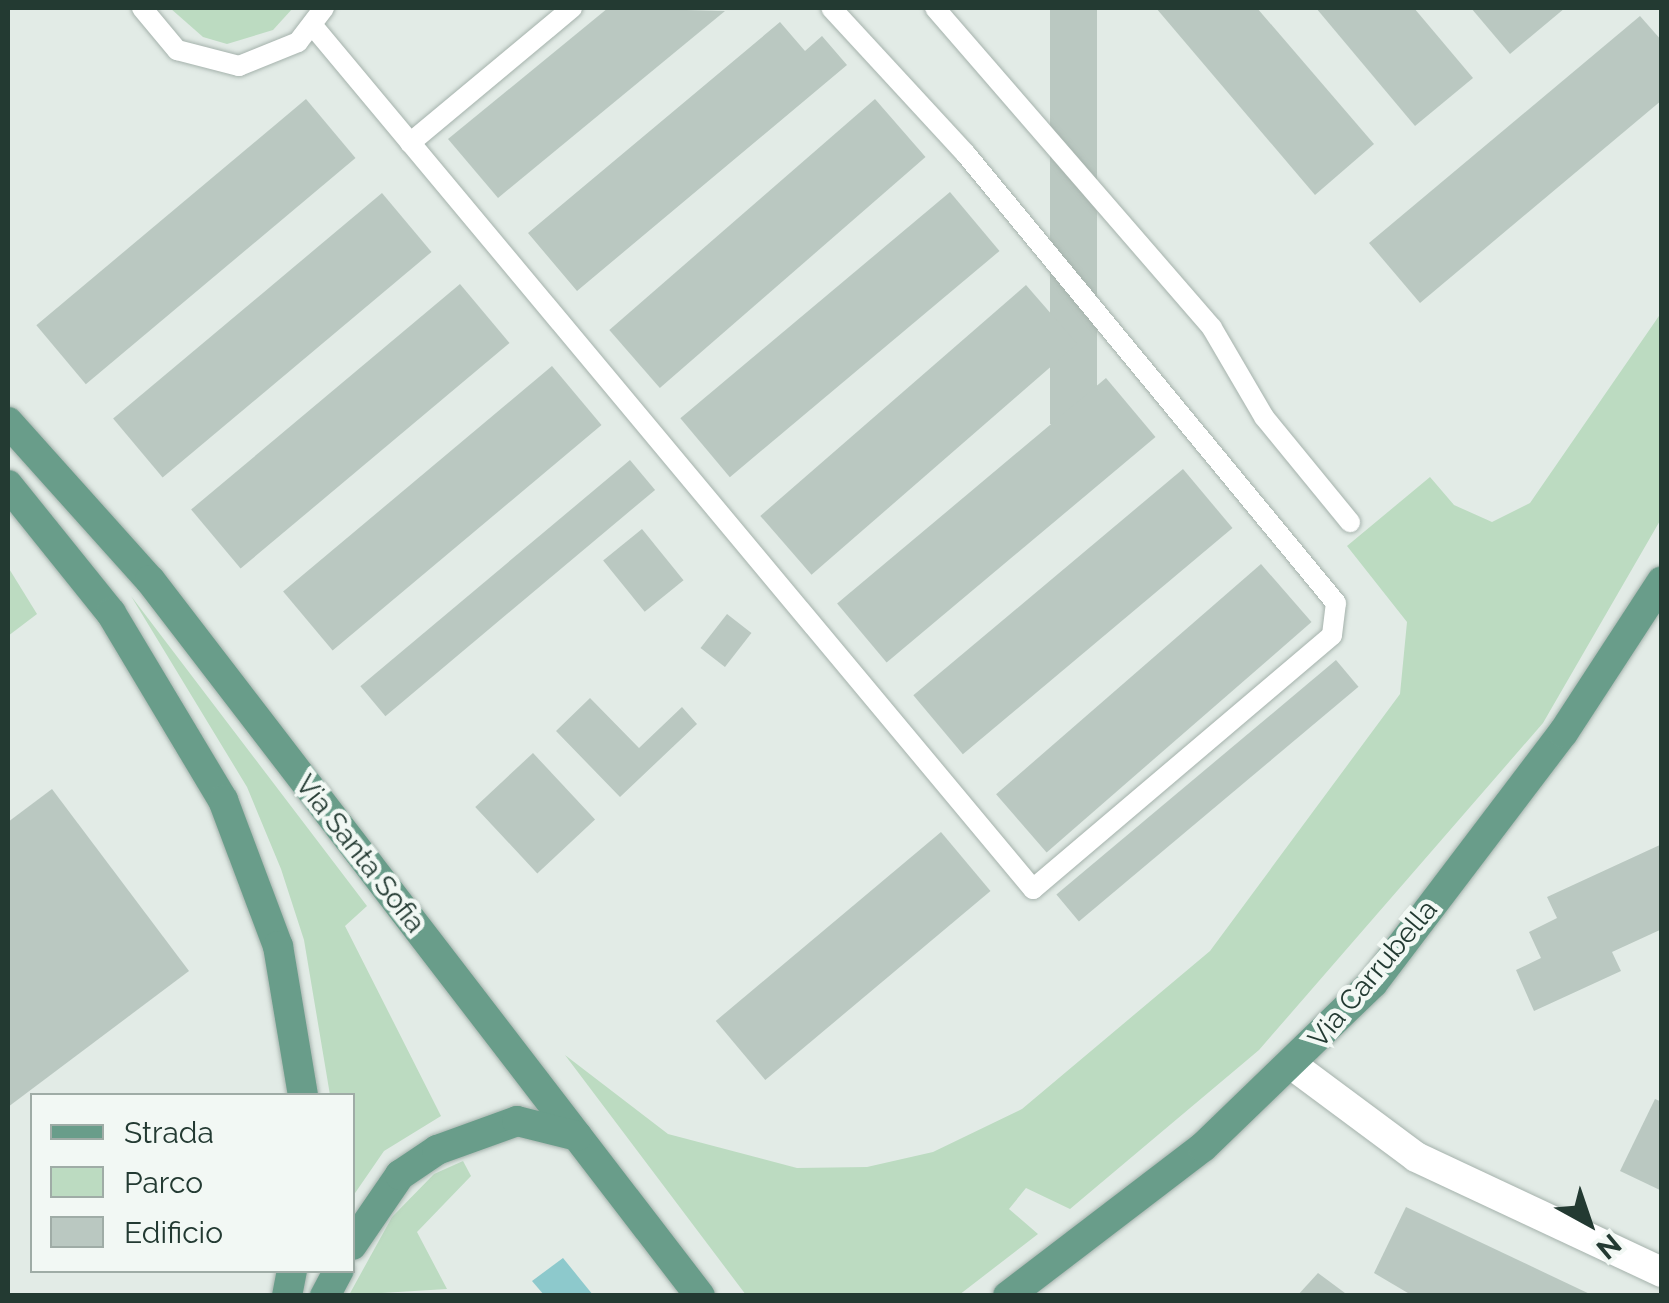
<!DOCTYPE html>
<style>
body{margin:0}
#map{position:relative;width:1669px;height:1303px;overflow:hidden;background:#e2ebe6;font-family:Raleway,sans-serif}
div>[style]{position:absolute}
.green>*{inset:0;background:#bcdbc1}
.water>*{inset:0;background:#8dc9cc}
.building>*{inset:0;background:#bac8c1;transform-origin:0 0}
.roads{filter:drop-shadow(0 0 2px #a5b2ac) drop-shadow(0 0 2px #a5b2ac)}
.service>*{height:20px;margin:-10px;padding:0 10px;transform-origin:10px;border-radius:10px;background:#fff}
.minor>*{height:30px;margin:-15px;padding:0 15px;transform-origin:15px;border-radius:15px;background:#fff}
.primary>*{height:30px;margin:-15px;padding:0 15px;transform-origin:15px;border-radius:15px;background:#699d8a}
span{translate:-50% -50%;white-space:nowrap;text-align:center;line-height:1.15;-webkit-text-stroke:9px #f2f8f4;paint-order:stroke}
.street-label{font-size:28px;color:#233a32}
.frame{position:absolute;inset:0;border:10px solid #233a32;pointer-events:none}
.legend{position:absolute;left:30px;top:1093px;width:325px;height:180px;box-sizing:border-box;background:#f2f8f4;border:2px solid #9faca6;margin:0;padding:12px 18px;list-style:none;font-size:30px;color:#233a32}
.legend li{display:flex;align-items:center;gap:20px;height:50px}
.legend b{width:50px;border:2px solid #9faca6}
.north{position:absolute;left:1539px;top:1173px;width:100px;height:100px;-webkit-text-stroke:8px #f2f8f4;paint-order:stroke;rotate:140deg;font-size:28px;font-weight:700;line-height:40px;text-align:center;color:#233a32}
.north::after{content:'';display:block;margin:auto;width:35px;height:45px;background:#233a32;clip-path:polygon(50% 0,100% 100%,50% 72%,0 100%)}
</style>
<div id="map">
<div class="green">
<i style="clip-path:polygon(170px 8px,293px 8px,273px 30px,227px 44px,203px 37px)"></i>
<i style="clip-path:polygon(1661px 313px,1661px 519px,1543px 723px,1259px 1050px,1070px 1209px,1026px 1188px,1009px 1209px,1038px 1234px,959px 1295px,746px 1295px,565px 1055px,668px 1134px,797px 1168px,867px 1167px,933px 1152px,1022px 1109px,1210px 951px,1400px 694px,1407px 622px,1347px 546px,1430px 477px,1454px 505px,1492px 522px,1530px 503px)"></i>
<i style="clip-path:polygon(8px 567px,37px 614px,8px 636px)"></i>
<i style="clip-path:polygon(131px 596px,367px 906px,345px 926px,441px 1116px,384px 1151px,353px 1196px,352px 1096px,330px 1095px,304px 940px,281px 869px,247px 787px)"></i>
<i style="clip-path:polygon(463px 1161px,471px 1176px,417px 1232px,447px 1289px,349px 1295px,392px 1217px,434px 1174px)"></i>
</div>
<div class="water">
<i style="clip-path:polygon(563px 1258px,593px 1295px,544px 1295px,532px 1281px)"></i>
</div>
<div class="building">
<i style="clip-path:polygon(608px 8px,725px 11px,498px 198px,448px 139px)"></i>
<i style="left:1050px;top:8px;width:47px;height:416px"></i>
<i style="clip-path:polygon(1156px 8px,1257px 8px,1374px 144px,1315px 195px)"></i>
<i style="clip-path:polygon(1316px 8px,1414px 8px,1473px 78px,1415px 126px)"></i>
<i style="clip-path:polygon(1471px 8px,1565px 8px,1510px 54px)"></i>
<i style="clip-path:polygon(1640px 16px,1662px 41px,1662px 100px,1420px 303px,1369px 243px)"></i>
<i style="clip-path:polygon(780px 22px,805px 51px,822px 36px,847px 65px,577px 291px,528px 233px)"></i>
<i style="left:306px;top:99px;width:77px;height:352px;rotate:50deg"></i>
<i style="left:875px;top:99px;width:77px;height:352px;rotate:49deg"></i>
<i style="left:950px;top:192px;width:77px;height:352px;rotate:50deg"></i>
<i style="left:382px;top:193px;width:77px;height:351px;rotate:50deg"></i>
<i style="left:460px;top:284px;width:77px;height:351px;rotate:50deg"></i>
<i style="left:1026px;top:285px;width:78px;height:352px;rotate:49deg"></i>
<i style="left:552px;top:366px;width:77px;height:351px;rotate:50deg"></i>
<i style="left:1106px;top:378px;width:77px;height:351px;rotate:50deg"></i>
<i style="left:630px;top:460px;width:39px;height:352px;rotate:50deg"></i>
<i style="left:1183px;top:469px;width:77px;height:352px;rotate:50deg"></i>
<i style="left:642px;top:529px;width:66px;height:50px;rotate:51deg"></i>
<i style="left:1261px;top:564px;width:77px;height:351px;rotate:49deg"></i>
<i style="left:727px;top:614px;width:31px;height:43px;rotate:38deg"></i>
<i style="left:1336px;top:660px;width:35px;height:365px;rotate:50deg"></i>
<i style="clip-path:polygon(590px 698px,639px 748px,682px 707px,697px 724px,620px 797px,556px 731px)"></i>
<i style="left:533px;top:753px;width:91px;height:79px;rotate:47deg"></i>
<i style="clip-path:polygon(52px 789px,189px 971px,8px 1107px,8px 822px)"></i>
<i style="left:941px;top:832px;width:77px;height:294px;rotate:50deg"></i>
<i style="clip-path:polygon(1662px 844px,1662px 929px,1612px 952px,1621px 971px,1534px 1011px,1516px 970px,1541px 958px,1529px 932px,1557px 918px,1547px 897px)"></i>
<i style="clip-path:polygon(1655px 1099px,1662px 1102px,1662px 1191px,1620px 1171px)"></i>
<i style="clip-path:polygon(1406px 1207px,1594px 1296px,1413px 1296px,1374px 1273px)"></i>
<i style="clip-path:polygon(1318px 1273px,1349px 1296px,1297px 1296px)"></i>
</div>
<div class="roads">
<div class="service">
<i style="left:142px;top:8px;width:55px;rotate:50.2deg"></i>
<i style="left:177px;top:50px;width:64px;rotate:14.5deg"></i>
<i style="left:239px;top:66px;width:64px;rotate:-22.1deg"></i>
<i style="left:298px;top:42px;width:43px;rotate:-52.6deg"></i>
<i style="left:935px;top:8px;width:423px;rotate:49.1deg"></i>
<i style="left:1212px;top:328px;width:103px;rotate:59.7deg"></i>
<i style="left:1264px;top:417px;width:136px;rotate:50.7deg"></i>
<i style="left:313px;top:26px;width:1124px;rotate:50.16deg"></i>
<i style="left:1033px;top:889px;width:392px;rotate:-40.3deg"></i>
<i style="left:1332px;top:635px;width:32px;rotate:-83deg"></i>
<i style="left:1336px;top:603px;width:583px;rotate:-129.5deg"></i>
<i style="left:965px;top:153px;width:197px;rotate:-132.7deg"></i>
<i style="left:410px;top:143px;width:211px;rotate:-39.8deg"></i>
</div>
<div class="minor">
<i style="left:1295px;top:1067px;width:151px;rotate:36.6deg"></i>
<i style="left:1416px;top:1157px;width:272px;rotate:25.1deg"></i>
</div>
<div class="primary">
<i style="left:8px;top:422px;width:212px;rotate:48.1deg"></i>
<i style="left:150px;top:580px;width:903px;rotate:52.47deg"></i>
<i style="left:8px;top:485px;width:164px;rotate:51.2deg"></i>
<i style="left:111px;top:613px;width:218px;rotate:59.1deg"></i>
<i style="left:223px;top:800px;width:156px;rotate:69.4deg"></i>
<i style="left:278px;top:946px;width:152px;rotate:80.5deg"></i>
<i style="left:352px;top:1245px;width:85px;rotate:-55.6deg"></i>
<i style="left:400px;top:1175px;width:45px;rotate:-34deg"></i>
<i style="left:437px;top:1150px;width:85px;rotate:-19.9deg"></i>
<i style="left:517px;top:1121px;width:62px;rotate:14deg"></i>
<i style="left:287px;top:1296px;width:26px;rotate:-79deg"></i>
<i style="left:325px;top:1296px;width:30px;rotate:-62deg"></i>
<i style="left:1008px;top:1296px;width:245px;rotate:-37.4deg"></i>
<i style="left:1203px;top:1147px;width:236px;rotate:-44deg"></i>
<i style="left:1373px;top:983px;width:314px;rotate:-52.8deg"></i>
<i style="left:1563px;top:733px;width:181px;rotate:-56.9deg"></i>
</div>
</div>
<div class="street-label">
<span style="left:360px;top:854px;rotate:52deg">Via Santa Sofia</span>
<span style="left:1373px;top:974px;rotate:-50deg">Via Carrubella</span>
</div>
<div class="frame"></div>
<ul class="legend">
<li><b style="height:12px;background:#699d8a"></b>Strada</li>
<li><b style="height:28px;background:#bcdbc1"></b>Parco</li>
<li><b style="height:28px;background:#bac8c1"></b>Edificio</li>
</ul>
<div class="north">N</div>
</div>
